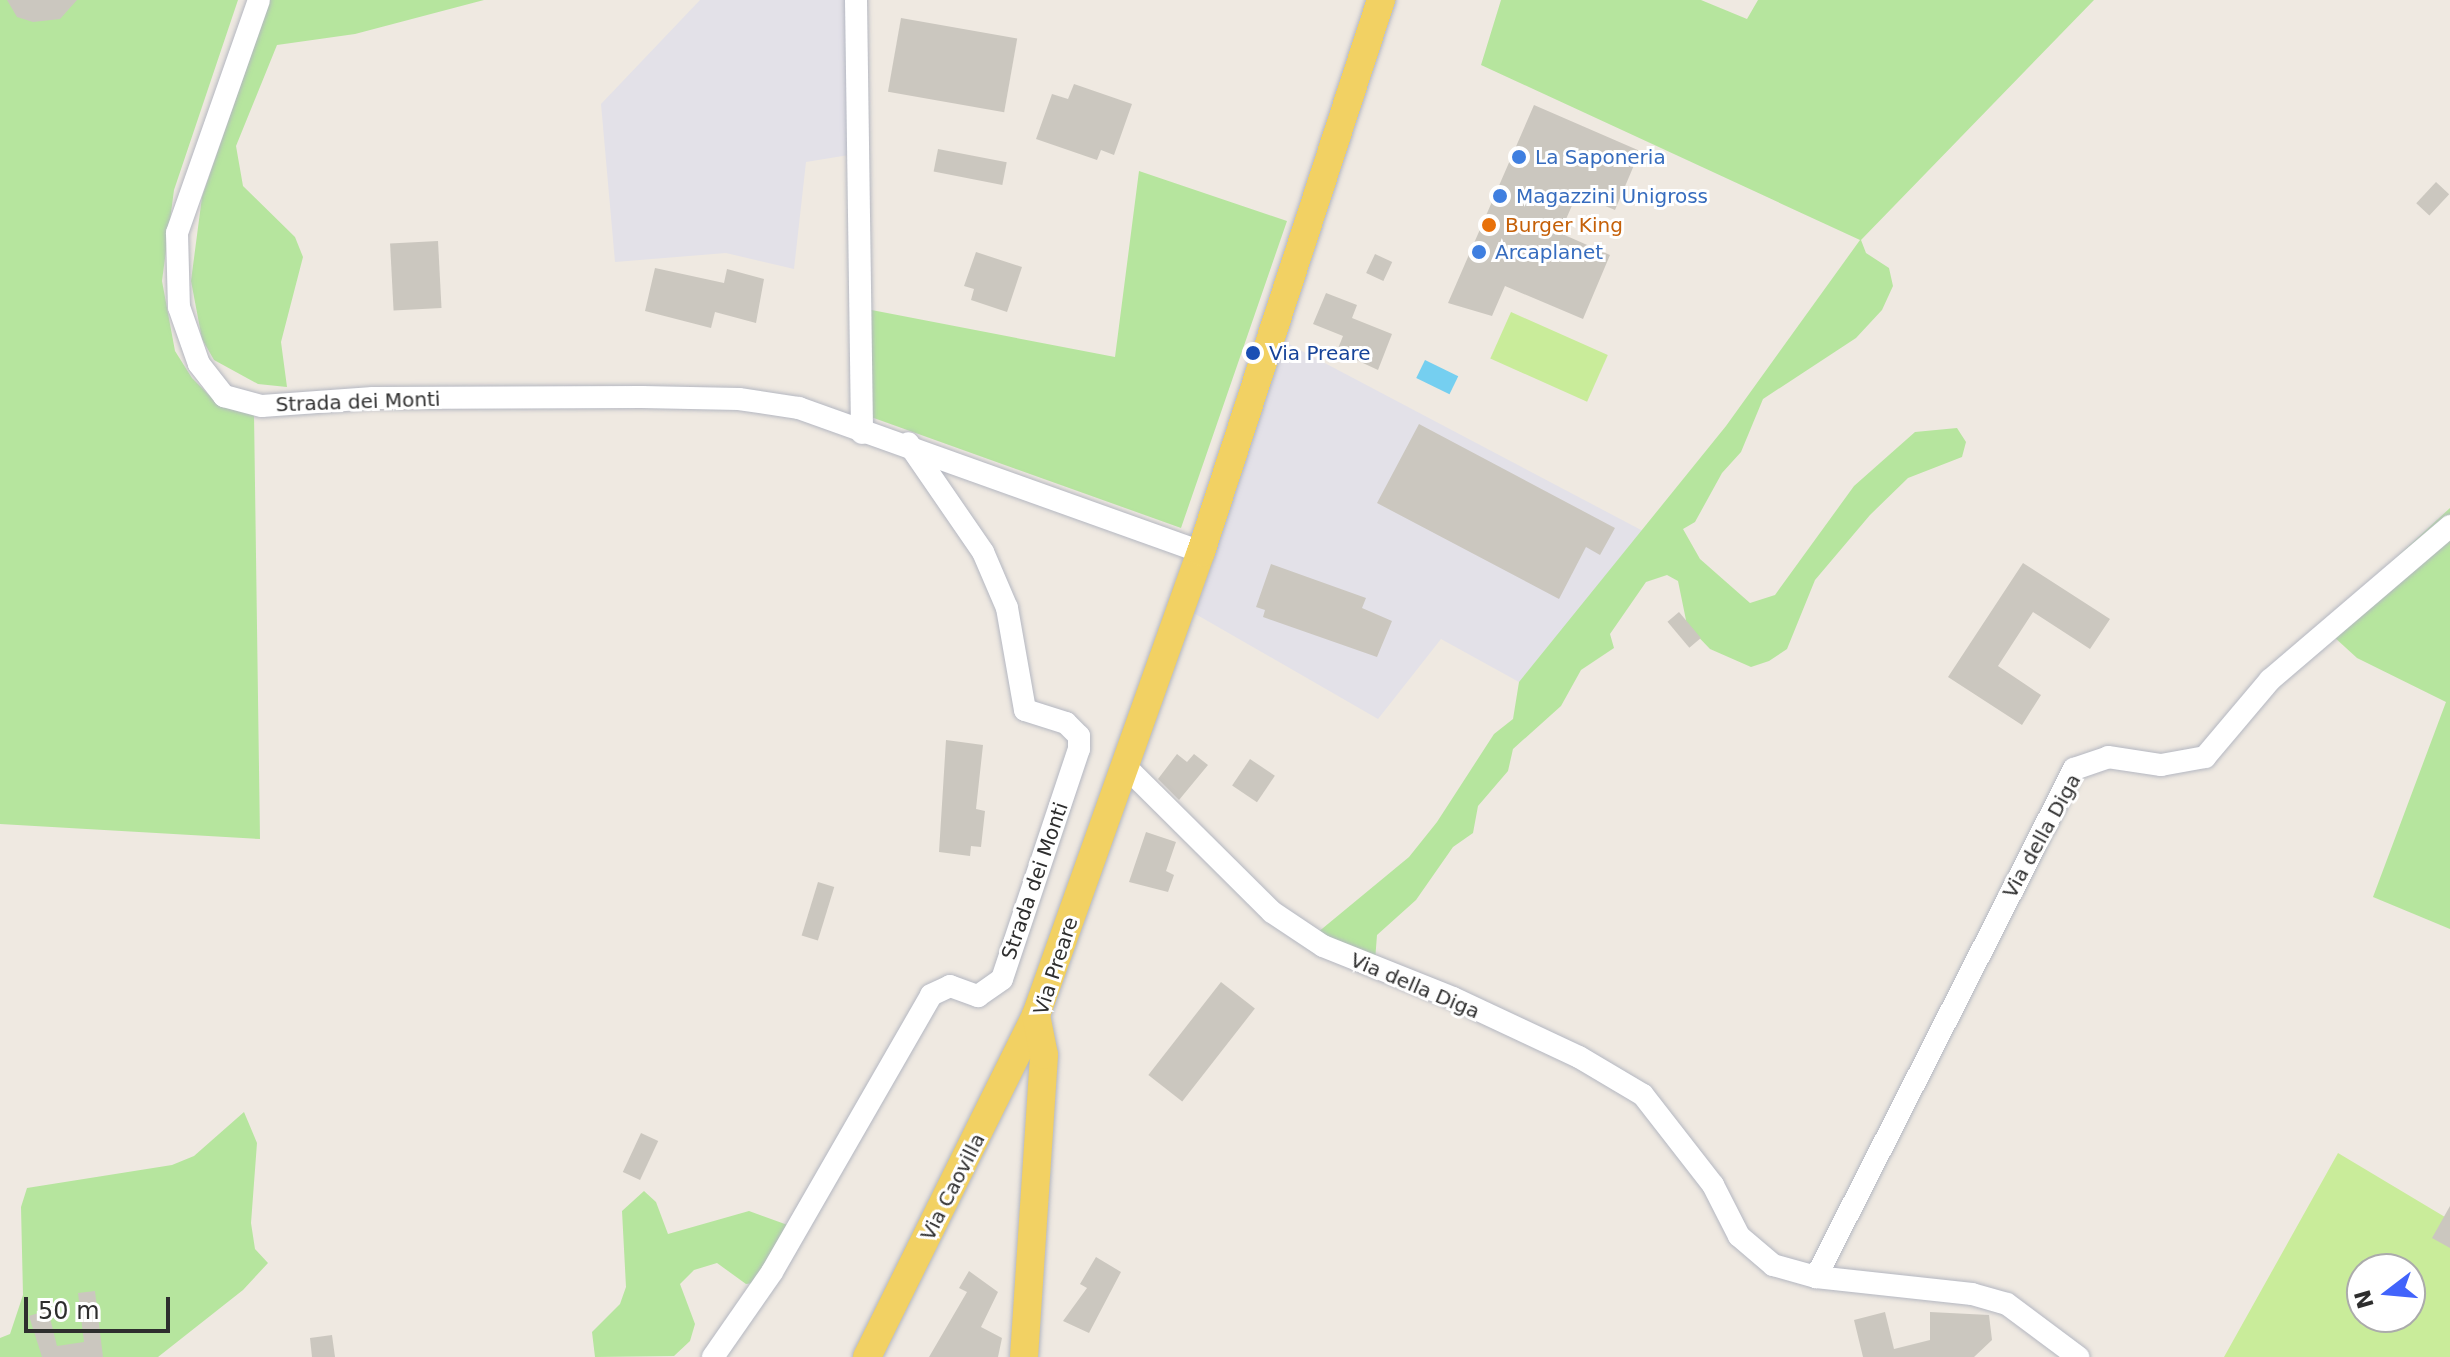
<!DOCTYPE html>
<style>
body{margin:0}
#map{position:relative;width:2450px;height:1357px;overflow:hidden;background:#efe9e1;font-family:"DejaVu Sans",sans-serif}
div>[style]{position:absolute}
.industrial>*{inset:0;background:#e3e1e8}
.green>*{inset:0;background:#b6e59e}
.pitch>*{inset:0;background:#c9ec9a;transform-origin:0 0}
.water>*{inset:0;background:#75cff0;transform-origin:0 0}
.building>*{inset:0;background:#cbc7bf;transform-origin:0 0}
.roads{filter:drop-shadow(0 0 2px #b4b7c1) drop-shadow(0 0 2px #b4b7c1)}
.minor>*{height:22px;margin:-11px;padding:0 11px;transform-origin:11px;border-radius:11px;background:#fff}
.major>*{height:28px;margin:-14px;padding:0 14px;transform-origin:14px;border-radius:14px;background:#f2d163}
.dots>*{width:22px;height:22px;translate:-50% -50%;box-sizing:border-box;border:4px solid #fff;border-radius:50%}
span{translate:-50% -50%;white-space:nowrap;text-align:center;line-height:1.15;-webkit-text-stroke:6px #fff;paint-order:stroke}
.shop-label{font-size:20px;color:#366cbe}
.left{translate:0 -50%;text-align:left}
.food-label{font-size:20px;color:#c56008}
.transit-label{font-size:20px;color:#164399}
.street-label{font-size:20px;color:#2e2e2e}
.north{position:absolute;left:2346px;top:1253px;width:80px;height:80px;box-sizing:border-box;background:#fff;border:2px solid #ababab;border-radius:50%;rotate:254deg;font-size:22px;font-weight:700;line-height:32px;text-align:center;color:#2e2e2e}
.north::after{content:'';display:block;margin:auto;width:28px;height:36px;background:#4264fb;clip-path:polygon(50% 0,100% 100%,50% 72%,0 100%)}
.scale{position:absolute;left:24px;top:1297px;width:146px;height:36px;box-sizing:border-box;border:4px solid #2e2e2e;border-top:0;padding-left:10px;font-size:24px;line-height:28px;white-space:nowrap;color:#2e2e2e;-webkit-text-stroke:6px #fff;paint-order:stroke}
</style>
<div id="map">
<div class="industrial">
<i style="clip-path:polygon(700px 0,847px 0,855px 154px,806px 162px,794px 269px,726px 253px,615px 262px,601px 104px)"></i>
<i style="clip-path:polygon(1283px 341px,1643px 531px,1519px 682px,1441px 639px,1378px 719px,1192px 612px)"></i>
</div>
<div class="green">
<i style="clip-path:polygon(0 0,238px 0,174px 190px,162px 281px,175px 351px,192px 378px,209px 395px,254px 413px,260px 839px,0 824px)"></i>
<i style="clip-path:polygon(270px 0,484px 0,355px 34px,277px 45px,236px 146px,243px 186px,295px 237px,303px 257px,281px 342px,287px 387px,258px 384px,214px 360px,202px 339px,191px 281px,202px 197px)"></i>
<i style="clip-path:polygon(1501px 0,1701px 0,1747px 19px,1758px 0,2094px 0,1861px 240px,1866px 253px,1889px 268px,1893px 286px,1882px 310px,1856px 338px,1763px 399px,1741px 452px,1722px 473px,1695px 522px,1683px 529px,1700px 559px,1750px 603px,1775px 595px,1854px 486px,1915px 432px,1957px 428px,1966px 442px,1962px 457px,1908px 478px,1870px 515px,1815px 580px,1787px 649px,1769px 661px,1751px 667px,1710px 649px,1687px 625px,1678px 581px,1667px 575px,1646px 582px,1610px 634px,1614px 648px,1581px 670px,1561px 706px,1513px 749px,1508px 771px,1478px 806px,1473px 833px,1453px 847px,1416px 900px,1377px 935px,1375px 961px,1317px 933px,1409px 857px,1437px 822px,1494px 734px,1513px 719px,1519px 682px,1726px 426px,1860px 240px,1481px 65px)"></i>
<i style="clip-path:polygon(1139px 171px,1287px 221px,1181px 528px,857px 412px,856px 307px,1115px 357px)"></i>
<i style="clip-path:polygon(2450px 508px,2450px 929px,2373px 897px,2446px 702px,2357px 658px,2322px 626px)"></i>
<i style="clip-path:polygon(244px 1112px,257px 1143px,251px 1223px,255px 1249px,268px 1263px,243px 1290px,158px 1357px,0 1357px,0 1338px,10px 1334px,23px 1295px,21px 1207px,27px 1188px,172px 1165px,194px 1156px)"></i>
<i style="clip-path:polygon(644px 1191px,656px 1202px,668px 1234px,749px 1211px,807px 1232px,769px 1281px,746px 1284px,717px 1263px,694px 1270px,680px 1284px,695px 1324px,690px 1341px,674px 1356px,595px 1357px,592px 1332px,620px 1304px,626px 1287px,622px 1211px)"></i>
</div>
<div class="pitch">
<i style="left:1511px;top:312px;width:106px;height:51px;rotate:24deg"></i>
<i style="clip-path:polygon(evenodd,2338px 1153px,2450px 1220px,2450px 1357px,2224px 1357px,2338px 1153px,2362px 1269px,2410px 1269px,2410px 1317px,2362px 1317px,2362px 1269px)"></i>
</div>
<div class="water">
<i style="left:1425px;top:360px;width:37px;height:20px;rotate:26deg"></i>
</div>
<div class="building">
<i style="clip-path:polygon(7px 0,77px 0,60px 19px,33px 22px,17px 17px)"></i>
<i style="left:901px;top:18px;width:118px;height:75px;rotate:10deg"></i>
<i style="clip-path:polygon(1074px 84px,1132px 104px,1114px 155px,1101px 150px,1097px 160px,1036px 139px,1052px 94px,1068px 99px)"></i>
<i style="clip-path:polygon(1534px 105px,1640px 151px,1615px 210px,1577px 194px,1560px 233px,1610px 255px,1583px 319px,1505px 286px,1492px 316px,1448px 303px)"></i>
<i style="left:938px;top:149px;width:70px;height:23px;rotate:11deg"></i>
<i style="left:2436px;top:182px;width:18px;height:29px;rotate:43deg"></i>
<i style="left:438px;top:241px;width:67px;height:48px;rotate:87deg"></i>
<i style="clip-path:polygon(976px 252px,1022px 267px,1007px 312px,971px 300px,974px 289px,964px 286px)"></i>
<i style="left:1375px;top:254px;width:19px;height:21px;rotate:25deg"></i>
<i style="clip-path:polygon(655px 268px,724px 283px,727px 269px,764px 279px,756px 323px,715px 312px,711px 328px,645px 311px)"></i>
<i style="clip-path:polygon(1326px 293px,1357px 305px,1352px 318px,1392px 334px,1378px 370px,1337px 351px,1343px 336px,1313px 324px)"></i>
<i style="clip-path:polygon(1419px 424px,1615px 528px,1600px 555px,1586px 547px,1559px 599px,1377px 503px)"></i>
<i style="clip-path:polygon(2023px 563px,2110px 619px,2090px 649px,2033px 612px,1998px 666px,2041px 695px,2022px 725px,1948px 677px)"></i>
<i style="clip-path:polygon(1271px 564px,1366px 598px,1362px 608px,1392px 621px,1377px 657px,1263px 617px,1265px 610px,1256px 607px)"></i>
<i style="left:1679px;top:612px;width:34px;height:15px;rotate:50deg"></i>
<i style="clip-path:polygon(946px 740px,983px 745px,976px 809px,985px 811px,981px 847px,971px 846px,970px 856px,939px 852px)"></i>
<i style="clip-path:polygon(1177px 754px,1187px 762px,1194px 754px,1208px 765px,1179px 800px,1158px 779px)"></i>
<i style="left:1250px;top:759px;width:30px;height:32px;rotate:34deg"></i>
<i style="clip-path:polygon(1146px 832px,1176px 842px,1166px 871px,1174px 875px,1168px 892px,1129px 882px)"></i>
<i style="left:818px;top:882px;width:17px;height:56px;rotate:17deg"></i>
<i style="left:1221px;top:982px;width:43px;height:118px;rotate:38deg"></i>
<i style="left:641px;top:1133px;width:19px;height:43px;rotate:25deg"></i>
<i style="clip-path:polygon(2450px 1206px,2450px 1248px,2432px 1238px)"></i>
<i style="clip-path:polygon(1096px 1257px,1121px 1272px,1089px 1333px,1063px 1321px,1087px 1288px,1080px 1284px)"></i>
<i style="clip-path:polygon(969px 1271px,998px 1292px,981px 1327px,1002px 1338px,998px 1357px,929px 1357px,967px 1292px,959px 1288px)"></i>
<i style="clip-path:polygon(95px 1291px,103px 1357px,42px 1357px,29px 1316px,48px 1310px,57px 1346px,84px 1342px,78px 1293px)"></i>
<i style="clip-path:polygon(1885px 1312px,1894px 1349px,1930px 1340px,1930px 1312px,1989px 1315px,1992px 1340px,1974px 1357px,1863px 1357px,1854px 1320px)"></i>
<i style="clip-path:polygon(332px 1335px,335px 1357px,312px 1357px,310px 1338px)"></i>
</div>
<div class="roads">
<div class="minor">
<i style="left:259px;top:0;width:247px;rotate:109.4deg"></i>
<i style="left:177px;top:233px;width:74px;rotate:88.5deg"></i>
<i style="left:179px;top:307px;width:60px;rotate:70.7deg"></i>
<i style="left:199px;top:364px;width:41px;rotate:52deg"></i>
<i style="left:224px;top:396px;width:39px;rotate:15deg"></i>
<i style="left:262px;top:406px;width:111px;rotate:-4.1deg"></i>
<i style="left:373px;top:398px;width:269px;rotate:-0.2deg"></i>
<i style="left:642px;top:397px;width:97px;rotate:1.2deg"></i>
<i style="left:739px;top:399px;width:61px;rotate:8.5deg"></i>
<i style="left:799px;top:408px;width:427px;rotate:19.7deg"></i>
<i style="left:856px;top:0;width:433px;rotate:89.2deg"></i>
<i style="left:1125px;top:766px;width:207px;rotate:44.8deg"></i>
<i style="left:1272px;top:912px;width:61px;rotate:33.7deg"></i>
<i style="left:1323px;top:946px;width:140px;rotate:21.8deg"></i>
<i style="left:1453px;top:998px;width:139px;rotate:25.1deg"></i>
<i style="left:1579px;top:1057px;width:74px;rotate:30.7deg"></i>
<i style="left:1643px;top:1095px;width:114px;rotate:52.1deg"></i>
<i style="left:1713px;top:1185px;width:57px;rotate:63deg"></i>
<i style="left:1739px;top:1236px;width:45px;rotate:40.5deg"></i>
<i style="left:1773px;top:1265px;width:45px;rotate:15.6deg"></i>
<i style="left:1816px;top:1277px;width:157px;rotate:6.2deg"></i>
<i style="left:1972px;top:1294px;width:36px;rotate:16deg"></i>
<i style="left:2007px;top:1304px;width:89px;rotate:36.7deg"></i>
<i style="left:1816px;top:1277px;width:570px;rotate:-63.08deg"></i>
<i style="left:2074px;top:769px;width:36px;rotate:-19deg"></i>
<i style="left:2108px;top:757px;width:54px;rotate:8.6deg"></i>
<i style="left:2161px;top:765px;width:45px;rotate:-10.3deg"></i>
<i style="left:2205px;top:757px;width:101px;rotate:-49.8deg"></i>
<i style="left:2270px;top:680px;width:237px;rotate:-40.5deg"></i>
<i style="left:713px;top:1357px;width:103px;rotate:-55.2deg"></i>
<i style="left:772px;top:1272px;width:319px;rotate:-60.1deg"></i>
<i style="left:931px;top:995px;width:21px;rotate:-25deg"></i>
<i style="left:950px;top:986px;width:30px;rotate:20deg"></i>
<i style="left:978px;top:996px;width:29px;rotate:-35deg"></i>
<i style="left:1002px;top:979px;width:243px;rotate:-71.5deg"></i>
<i style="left:1079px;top:749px;width:13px;rotate:-90deg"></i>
<i style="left:1079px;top:736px;width:18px;rotate:-135deg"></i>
<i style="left:1066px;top:723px;width:43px;rotate:-162.4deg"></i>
<i style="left:1025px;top:710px;width:104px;rotate:-100deg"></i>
<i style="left:1007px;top:608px;width:61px;rotate:-113.2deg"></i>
<i style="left:983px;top:552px;width:132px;rotate:-124.5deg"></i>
</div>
<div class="major">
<i style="left:867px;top:1357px;width:381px;rotate:-63.7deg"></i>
<i style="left:1036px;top:1015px;width:492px;rotate:-70.4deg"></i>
<i style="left:1201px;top:552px;width:581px;rotate:-71.94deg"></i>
<i style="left:1024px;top:1357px;width:303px;rotate:-86.2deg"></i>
<i style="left:1044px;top:1055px;width:41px;rotate:-101.3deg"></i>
</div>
</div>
<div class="dots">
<i style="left:1519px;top:157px;background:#3f7fe0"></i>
<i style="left:1500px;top:196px;background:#3f7fe0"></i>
<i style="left:1489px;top:225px;background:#e8710a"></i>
<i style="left:1479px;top:252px;background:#3f7fe0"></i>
<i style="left:1253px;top:353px;background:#1a4fb4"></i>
</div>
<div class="shop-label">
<span class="left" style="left:1535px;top:157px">La Saponeria</span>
<span class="left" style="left:1516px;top:196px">Magazzini Unigross</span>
<span class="left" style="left:1495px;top:252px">Arcaplanet</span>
</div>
<div class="food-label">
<span class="left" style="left:1505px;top:225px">Burger King</span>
</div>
<div class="transit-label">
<span class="left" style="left:1269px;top:353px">Via Preare</span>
</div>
<div class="street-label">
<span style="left:358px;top:402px;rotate:-2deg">Strada dei Monti</span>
<span style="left:2042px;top:836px;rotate:-61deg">Via della Diga</span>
<span style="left:1035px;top:881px;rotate:-71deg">Strada dei Monti</span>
<span style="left:1056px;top:966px;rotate:-72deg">Via Preare</span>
<span style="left:1415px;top:986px;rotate:23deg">Via della Diga</span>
<span style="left:953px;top:1187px;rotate:-63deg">Via Caovilla</span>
</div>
<div class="north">N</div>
<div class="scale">50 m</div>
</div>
